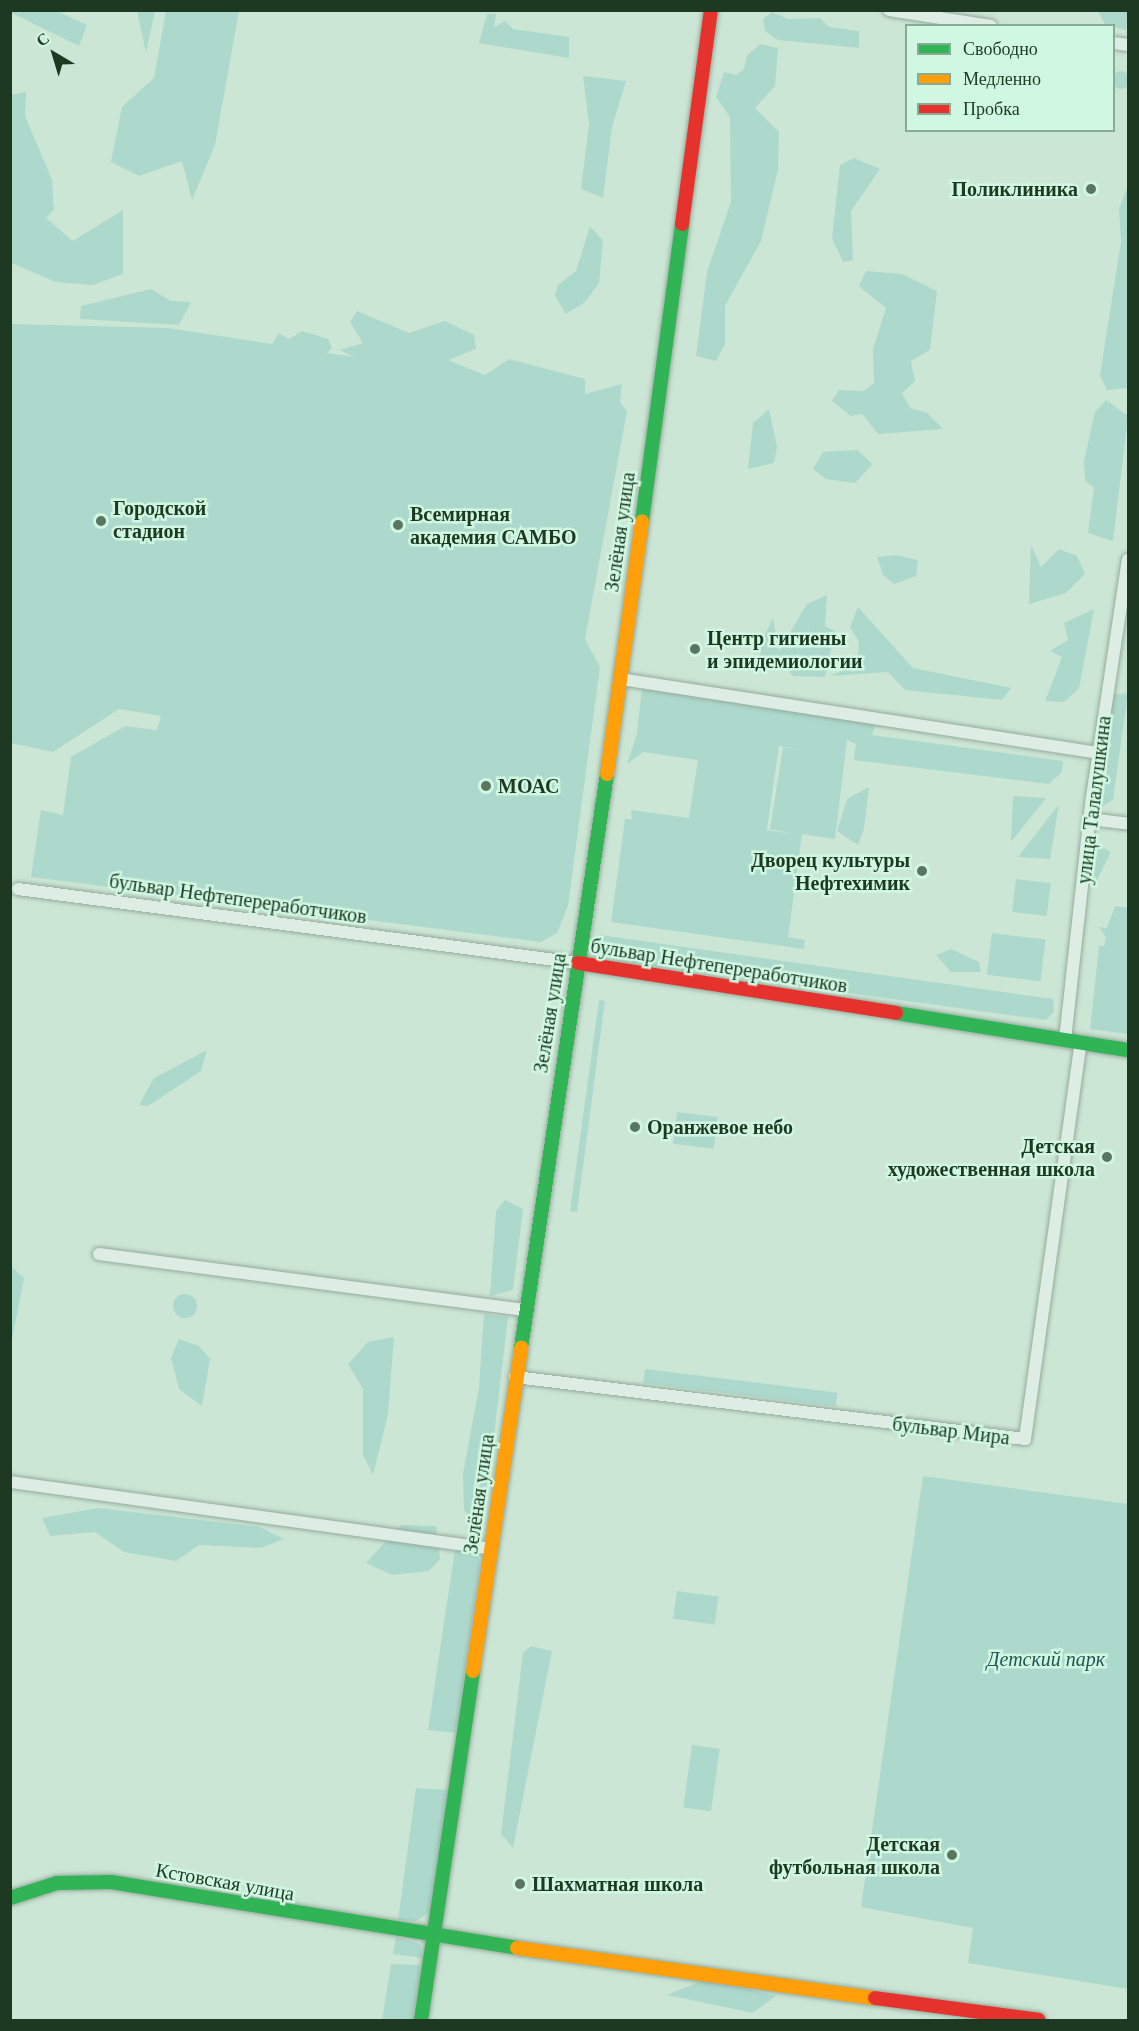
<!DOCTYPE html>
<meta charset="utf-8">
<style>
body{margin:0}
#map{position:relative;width:1139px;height:2031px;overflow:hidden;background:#cce6d6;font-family:"Times New Roman",serif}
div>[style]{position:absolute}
.green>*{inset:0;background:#add9cc;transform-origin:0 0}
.round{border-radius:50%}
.roads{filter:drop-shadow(0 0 2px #95ab9c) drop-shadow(0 0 2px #95ab9c)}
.street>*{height:12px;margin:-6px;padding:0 6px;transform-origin:6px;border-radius:6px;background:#ddede4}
.fast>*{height:14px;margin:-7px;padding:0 7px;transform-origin:7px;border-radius:7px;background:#30b455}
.slow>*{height:14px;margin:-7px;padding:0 7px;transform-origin:7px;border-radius:7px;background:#ff9f0a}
.jam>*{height:14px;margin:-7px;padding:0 7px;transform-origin:7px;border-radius:7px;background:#e5322d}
.dots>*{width:16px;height:16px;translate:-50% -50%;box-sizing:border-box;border:3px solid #d0f7e1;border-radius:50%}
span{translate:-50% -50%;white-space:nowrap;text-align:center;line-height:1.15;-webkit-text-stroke:5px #d0f7e1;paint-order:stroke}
.poi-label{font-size:20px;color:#1d3922;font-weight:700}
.right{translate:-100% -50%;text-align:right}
.left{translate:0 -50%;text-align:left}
.street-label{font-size:20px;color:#1d3922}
.park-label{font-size:20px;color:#225654;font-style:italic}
.frame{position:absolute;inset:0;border:12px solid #1d3922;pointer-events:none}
.legend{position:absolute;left:905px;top:24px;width:210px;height:108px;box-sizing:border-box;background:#d0f7e1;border:2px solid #88ab95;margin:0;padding:8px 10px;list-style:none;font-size:18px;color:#1d3922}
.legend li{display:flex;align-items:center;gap:12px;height:30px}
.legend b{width:30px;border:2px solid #88ab95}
.north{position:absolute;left:24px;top:24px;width:60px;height:60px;-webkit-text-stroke:4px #d0f7e1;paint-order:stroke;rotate:322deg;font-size:16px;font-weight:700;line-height:24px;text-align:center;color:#1d3922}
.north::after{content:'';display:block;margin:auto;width:21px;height:27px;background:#1d3922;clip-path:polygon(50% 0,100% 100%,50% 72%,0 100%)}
</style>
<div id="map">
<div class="green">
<i style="clip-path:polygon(57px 11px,87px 25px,79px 46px,10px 12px)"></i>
<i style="clip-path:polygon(137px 11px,155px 11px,146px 53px)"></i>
<i style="clip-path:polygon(166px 11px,239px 11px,215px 145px,192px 200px,182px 161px,139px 176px,111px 162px,122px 107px,154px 78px)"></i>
<i style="clip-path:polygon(1098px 11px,1128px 11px,1126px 30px,1105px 25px)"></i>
<i style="clip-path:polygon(772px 12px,788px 19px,820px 18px,829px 27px,859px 31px,859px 48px,778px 40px,765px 31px,763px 19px)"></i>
<i style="clip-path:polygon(487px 14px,496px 14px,494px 27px,505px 21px,513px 29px,569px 37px,569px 58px,479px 43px)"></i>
<i style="clip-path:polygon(760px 44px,778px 48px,775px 86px,755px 108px,779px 132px,778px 170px,761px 241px,725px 306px,725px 344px,716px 361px,696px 356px,707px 272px,731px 202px,730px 117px,716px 97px,724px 72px,736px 75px,744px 69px,747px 56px)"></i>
<i class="round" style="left:1112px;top:71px;width:18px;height:18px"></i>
<i style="clip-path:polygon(583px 76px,626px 81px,612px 127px,603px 198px,581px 189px,589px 125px)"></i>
<i style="clip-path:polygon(26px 92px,25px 116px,52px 180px,54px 209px,46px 218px,73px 241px,123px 210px,123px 274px,93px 285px,56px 282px,11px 263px,11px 95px)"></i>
<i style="clip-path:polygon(854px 158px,880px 169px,851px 211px,853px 260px,843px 262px,832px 238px,840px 165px)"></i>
<i style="clip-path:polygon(1128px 186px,1128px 388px,1107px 390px,1100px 375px,1121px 242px,1119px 208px)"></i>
<i style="clip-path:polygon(590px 226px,603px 241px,599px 283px,585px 302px,566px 314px,555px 296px,558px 285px,576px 271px)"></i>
<i style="clip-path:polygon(866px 271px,902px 274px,937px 291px,930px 350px,911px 361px,915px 381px,902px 393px,910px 408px,927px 413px,943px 429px,878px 434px,862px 414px,851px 416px,832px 401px,839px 390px,863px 391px,874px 383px,873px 349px,886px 308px,859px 286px)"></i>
<i style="clip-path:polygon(151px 289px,171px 301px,191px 302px,179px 325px,80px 319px,81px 306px)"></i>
<i style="clip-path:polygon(357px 311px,409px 333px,445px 321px,474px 335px,476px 349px,448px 360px,485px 375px,509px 359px,585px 379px,585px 394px,622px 384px,620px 402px,627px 411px,585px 639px,600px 667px,568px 906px,557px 933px,541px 942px,31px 877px,41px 810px,63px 815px,71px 757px,125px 726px,157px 730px,161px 716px,119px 709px,53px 752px,11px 743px,11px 324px,168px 328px,272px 344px,279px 333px,289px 339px,302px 331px,328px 339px,332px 348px,327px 353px,354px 357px,340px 350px,363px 343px,350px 322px)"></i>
<i style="clip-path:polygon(1106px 400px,1128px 416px,1113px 541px,1088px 533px,1094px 488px,1085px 480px,1084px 461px,1095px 412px)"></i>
<i style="clip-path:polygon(769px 409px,777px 447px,774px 463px,748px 469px,753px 423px)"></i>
<i style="clip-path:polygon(857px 450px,873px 464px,855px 483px,826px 479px,813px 469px,823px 452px)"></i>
<i style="clip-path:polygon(1031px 545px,1041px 567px,1059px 549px,1077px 556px,1085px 574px,1066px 593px,1029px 604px)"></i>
<i style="clip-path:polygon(896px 555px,918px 560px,916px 576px,894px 584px,883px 575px,877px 557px)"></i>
<i style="clip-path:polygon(827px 595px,825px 626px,835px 631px,825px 677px,793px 676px,785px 667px,762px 665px,759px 646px,773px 618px,779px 651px,807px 604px)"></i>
<i style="clip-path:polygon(858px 607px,913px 668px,1011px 688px,1002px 700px,905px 690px,888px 672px,830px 676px,857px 664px,859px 642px,850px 627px)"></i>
<i style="clip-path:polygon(1094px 609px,1079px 688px,1064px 702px,1045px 701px,1062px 657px,1050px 651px,1068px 640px,1064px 623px)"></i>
<i style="clip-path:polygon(evenodd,642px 687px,849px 719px,875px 725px,872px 735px,1063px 761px,1062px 772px,1049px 784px,854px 760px,856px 744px,847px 740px,835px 839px,802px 834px,788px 937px,805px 940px,804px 949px,611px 922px,625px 819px,632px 819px,631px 810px,689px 818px,698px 760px,643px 752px,627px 764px,637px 734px,642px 687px,779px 746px,812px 751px,783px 747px,770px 829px,793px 834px,767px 830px,779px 746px)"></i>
<i style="clip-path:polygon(1128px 693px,1113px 800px,1102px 807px,1098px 791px,1102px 750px,1113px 745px,1102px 736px,1112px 695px)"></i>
<i style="clip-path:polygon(869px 787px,864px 829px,858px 845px,837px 831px,847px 799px)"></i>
<i style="clip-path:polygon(1013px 796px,1046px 798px,1011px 842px)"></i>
<i style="clip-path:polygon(1059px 804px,1050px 859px,1018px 857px)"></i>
<i style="clip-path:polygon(1099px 846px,1111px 852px,1097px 880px,1093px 873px)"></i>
<i style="left:1016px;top:879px;width:35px;height:33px;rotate:7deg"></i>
<i style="clip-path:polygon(1115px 906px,1128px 908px,1128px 1034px,1090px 1029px,1099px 946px,1104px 946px,1106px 937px,1099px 927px,1107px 928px)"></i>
<i style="left:992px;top:933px;width:54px;height:42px;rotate:7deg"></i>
<i style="clip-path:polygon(600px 935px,1053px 999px,1054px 1012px,1046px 1020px,616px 961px,604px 951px)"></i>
<i style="clip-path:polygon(951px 949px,979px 962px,981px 972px,951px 972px,936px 955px)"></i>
<i style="clip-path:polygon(599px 1000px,605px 1001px,577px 1212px,570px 1211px)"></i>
<i style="clip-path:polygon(207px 1050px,201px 1071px,148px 1106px,139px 1105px,154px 1078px)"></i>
<i style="left:677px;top:1112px;width:41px;height:32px;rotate:7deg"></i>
<i style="clip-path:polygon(505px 1200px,523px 1209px,513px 1290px,490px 1296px,496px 1211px)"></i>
<i style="clip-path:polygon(11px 1266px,24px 1278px,11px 1345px)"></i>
<i class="round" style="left:173px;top:1294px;width:24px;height:24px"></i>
<i style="clip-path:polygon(484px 1314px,508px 1317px,483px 1529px,464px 1510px,463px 1474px,479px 1387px)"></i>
<i style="clip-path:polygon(394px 1337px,388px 1414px,373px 1475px,363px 1455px,363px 1389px,348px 1364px,368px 1342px)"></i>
<i style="clip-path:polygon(179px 1339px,199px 1346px,210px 1359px,202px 1406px,179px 1389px,171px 1358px)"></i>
<i style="left:645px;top:1369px;width:194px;height:14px;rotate:7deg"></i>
<i style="clip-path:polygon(923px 1476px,1128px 1504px,1128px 1989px,968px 1963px,973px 1928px,861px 1907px)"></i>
<i style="clip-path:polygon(98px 1508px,260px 1527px,284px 1539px,261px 1548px,199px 1545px,176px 1561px,124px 1552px,95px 1532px,50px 1536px,42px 1518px)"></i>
<i style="clip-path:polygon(401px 1525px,436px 1526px,440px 1559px,429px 1571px,392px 1575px,366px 1563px)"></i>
<i style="clip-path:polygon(455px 1549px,478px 1555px,480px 1564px,456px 1733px,428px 1730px)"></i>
<i style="left:677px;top:1591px;width:42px;height:28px;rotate:8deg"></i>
<i style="clip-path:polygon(531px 1646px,552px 1651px,513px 1848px,501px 1834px,523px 1653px)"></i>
<i style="left:692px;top:1745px;width:28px;height:63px;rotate:8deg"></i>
<i style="clip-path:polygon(416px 1788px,448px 1790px,430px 1912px,416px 1921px,398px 1920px)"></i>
<i style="clip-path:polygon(396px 1937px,420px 1944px,423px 1958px,393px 1954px)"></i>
<i style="clip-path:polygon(391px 1964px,422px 1965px,413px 2020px,382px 2020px)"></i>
<i style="clip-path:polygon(706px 1979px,776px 1996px,753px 2013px,667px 1995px)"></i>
</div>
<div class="roads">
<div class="street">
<i style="left:889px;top:10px;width:103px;rotate:8.9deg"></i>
<i style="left:1114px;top:43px;width:14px;rotate:8deg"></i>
<i style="left:621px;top:679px;width:483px;rotate:8.8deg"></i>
<i style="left:1090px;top:819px;width:38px;rotate:7deg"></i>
<i style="left:18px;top:889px;width:565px;rotate:7.53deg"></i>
<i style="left:1065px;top:1040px;width:244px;rotate:-83.7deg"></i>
<i style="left:1092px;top:797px;width:240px;rotate:-81.4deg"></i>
<i style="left:99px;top:1254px;width:429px;rotate:7.5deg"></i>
<i style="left:515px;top:1377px;width:514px;rotate:6.93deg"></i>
<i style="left:1025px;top:1439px;width:400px;rotate:-82deg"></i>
<i style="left:10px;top:1482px;width:486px;rotate:7.9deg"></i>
</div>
<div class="fast">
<i style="left:642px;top:521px;width:300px;rotate:-82.3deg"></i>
<i style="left:896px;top:1013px;width:235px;rotate:9.1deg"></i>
<i style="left:521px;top:1348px;width:580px;rotate:-81.48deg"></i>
<i style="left:10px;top:1898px;width:49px;rotate:-17.7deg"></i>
<i style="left:57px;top:1883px;width:54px;rotate:-1.1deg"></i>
<i style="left:111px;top:1882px;width:411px;rotate:9.2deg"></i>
<i style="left:421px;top:2020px;width:353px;rotate:-81.5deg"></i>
</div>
<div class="slow">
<i style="left:607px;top:774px;width:255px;rotate:-82.1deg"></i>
<i style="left:473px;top:1671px;width:327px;rotate:-81.5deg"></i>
<i style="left:517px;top:1948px;width:361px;rotate:8deg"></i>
</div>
<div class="jam">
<i style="left:682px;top:224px;width:216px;rotate:-82.3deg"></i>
<i style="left:578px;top:963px;width:322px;rotate:8.9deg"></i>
<i style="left:875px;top:1998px;width:165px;rotate:7.6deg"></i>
</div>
</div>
<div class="dots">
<i style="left:1091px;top:189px;background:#5a7661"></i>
<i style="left:101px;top:521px;background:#5a7661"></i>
<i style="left:398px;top:525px;background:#5a7661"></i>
<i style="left:695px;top:649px;background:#5a7661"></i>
<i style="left:486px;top:786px;background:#5a7661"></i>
<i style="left:922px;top:871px;background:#5a7661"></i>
<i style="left:635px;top:1127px;background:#5a7661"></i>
<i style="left:1107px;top:1157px;background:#5a7661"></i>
<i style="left:952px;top:1855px;background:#5a7661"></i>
<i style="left:520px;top:1884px;background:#5a7661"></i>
</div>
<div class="poi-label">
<span class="right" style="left:1078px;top:189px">Поликлиника</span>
<span class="left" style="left:113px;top:520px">Городской<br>стадион</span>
<span class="left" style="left:410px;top:526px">Всемирная<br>академия САМБО</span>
<span class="left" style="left:707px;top:650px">Центр гигиены<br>и эпидемиологии</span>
<span class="left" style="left:498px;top:786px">МОАС</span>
<span class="right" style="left:910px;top:872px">Дворец культуры<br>Нефтехимик</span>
<span class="left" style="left:647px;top:1127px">Оранжевое небо</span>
<span class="right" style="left:1095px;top:1158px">Детская<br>художественная школа</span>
<span class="right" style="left:940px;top:1856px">Детская<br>футбольная школа</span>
<span class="left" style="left:532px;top:1884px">Шахматная школа</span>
</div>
<div class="street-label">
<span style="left:620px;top:532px;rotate:-82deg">Зелёная улица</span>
<span style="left:1094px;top:800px;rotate:-83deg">улица Талалушкина</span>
<span style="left:238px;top:899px;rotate:8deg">бульвар Нефтепереработчиков</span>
<span style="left:719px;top:966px;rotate:9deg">бульвар Нефтепереработчиков</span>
<span style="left:550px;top:1013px;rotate:-81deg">Зелёная улица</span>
<span style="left:951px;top:1431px;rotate:7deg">бульвар Мира</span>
<span style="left:479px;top:1494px;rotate:-82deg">Зелёная улица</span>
<span style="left:225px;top:1882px;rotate:10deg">Кстовская улица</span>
</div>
<div class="park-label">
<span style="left:1046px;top:1659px">Детский парк</span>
</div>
<div class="frame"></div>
<ul class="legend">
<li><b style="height:8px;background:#30b455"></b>Свободно</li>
<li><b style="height:8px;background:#ff9f0a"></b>Медленно</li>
<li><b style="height:8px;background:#e5322d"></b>Пробка</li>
</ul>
<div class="north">С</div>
</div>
